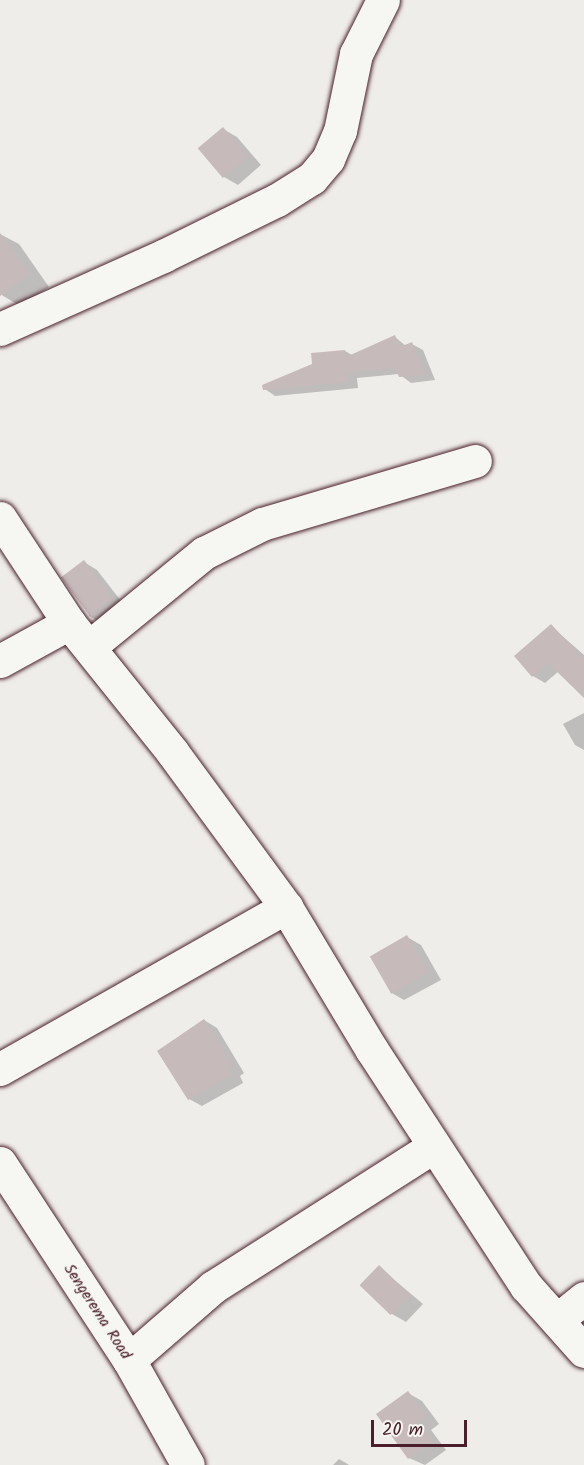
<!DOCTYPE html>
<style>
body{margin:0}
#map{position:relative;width:584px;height:1465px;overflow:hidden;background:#efedea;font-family:Kalam,sans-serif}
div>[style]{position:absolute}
.shadow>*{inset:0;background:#0003}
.building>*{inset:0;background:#c6babb;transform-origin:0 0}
.roads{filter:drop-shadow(0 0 2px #4a1f2b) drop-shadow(0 0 2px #4a1f2b)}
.minor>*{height:33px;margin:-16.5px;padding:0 16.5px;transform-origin:16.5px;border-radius:16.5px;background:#f6f6f2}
.major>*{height:33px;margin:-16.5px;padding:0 16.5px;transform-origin:16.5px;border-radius:16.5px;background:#f6f6f2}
span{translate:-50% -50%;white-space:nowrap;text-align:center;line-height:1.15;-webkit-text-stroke:4.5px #f6f6f2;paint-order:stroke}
.street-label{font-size:16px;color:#4a1f2b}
.scale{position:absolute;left:371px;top:1420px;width:96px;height:27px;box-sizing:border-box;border:3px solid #4a1f2b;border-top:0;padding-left:8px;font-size:18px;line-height:21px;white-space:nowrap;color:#4a1f2b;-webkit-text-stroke:4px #f6f6f2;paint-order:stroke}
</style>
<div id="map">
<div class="shadow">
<i style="clip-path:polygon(223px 129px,237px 137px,261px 165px,238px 185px,224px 177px)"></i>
<i style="clip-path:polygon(0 234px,19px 244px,49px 287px,20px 306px,0 294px)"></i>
<i style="clip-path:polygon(395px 337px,406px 346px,412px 344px,423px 350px,435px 380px,411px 383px,399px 374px,357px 378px,358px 388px,275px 396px,265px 389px,345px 351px,352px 355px)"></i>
<i style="clip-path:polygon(84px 562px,97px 570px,125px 606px,102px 623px,89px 616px)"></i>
<i style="clip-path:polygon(551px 626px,584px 655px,584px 696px,559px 671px,545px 683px,533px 676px,516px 656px)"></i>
<i style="clip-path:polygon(584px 713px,584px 750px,575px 745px,563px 724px)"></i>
<i style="clip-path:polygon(407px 937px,421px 945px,441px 980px,404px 1000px,390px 992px)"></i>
<i style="clip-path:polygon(204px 1020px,217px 1028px,244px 1073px,240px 1076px,243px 1083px,202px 1106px,189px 1099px)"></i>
<i style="clip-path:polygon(379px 1267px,423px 1304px,406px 1322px,392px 1314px)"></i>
<i style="clip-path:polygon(408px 1393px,422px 1401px,439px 1424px,431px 1430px,446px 1450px,425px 1465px,409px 1458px)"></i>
<i style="clip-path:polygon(339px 1459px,346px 1463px,349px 1465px,333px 1465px)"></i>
</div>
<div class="building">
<i style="left:223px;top:127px;width:39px;height:33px;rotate:50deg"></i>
<i style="clip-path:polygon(0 233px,30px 275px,0 296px)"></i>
<i style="clip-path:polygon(395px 335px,400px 347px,412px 342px,425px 375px,399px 377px,395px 368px,347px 372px,348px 382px,263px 390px,262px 385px,312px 364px,311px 353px,345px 350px,346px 357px)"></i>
<i style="left:84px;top:560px;width:48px;height:29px;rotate:53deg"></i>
<i style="clip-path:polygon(551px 624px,584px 660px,584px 698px,548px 663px,532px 677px,514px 656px)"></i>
<i style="left:407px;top:935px;width:43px;height:43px;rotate:60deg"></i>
<i style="clip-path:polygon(204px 1019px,232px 1066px,227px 1068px,231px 1075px,188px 1100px,157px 1051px)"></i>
<i style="left:379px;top:1265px;width:43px;height:28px;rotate:44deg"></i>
<i style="clip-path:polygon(408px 1391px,426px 1416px,418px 1422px,433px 1441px,408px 1459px,376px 1414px)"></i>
</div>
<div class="roads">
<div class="minor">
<i style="left:0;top:329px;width:179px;rotate:-24.1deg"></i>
<i style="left:163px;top:256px;width:127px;rotate:-26.2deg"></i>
<i style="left:277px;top:200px;width:41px;rotate:-32.2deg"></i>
<i style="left:312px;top:178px;width:25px;rotate:-50deg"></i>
<i style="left:328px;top:159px;width:30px;rotate:-67deg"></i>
<i style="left:340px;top:131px;width:79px;rotate:-78.3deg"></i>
<i style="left:356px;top:54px;width:60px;rotate:-63.4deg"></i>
<i style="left:0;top:518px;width:126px;rotate:56.7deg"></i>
<i style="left:69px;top:623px;width:166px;rotate:51.3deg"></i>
<i style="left:173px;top:753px;width:191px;rotate:53.7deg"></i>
<i style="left:286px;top:907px;width:167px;rotate:59deg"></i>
<i style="left:372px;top:1050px;width:282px;rotate:56.9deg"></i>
<i style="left:526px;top:1286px;width:87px;rotate:48.3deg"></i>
<i style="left:89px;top:647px;width:149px;rotate:-39.3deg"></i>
<i style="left:204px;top:553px;width:65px;rotate:-26.6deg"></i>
<i style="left:262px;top:524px;width:222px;rotate:-16.5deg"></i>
<i style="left:0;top:661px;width:79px;rotate:-28.8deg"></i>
<i style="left:0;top:1069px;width:329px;rotate:-29.5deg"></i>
<i style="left:557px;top:1320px;width:35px;rotate:-39deg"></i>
<i style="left:129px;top:1360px;width:111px;rotate:-41deg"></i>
<i style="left:213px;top:1287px;width:262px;rotate:-32.5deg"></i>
</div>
<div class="major">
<i style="left:0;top:1163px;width:235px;rotate:56.8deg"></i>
<i style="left:129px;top:1360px;width:120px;rotate:60.7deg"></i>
</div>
</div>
<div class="street-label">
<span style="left:97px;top:1312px;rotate:57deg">Sengerema Road</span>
</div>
<div class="scale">20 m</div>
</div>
